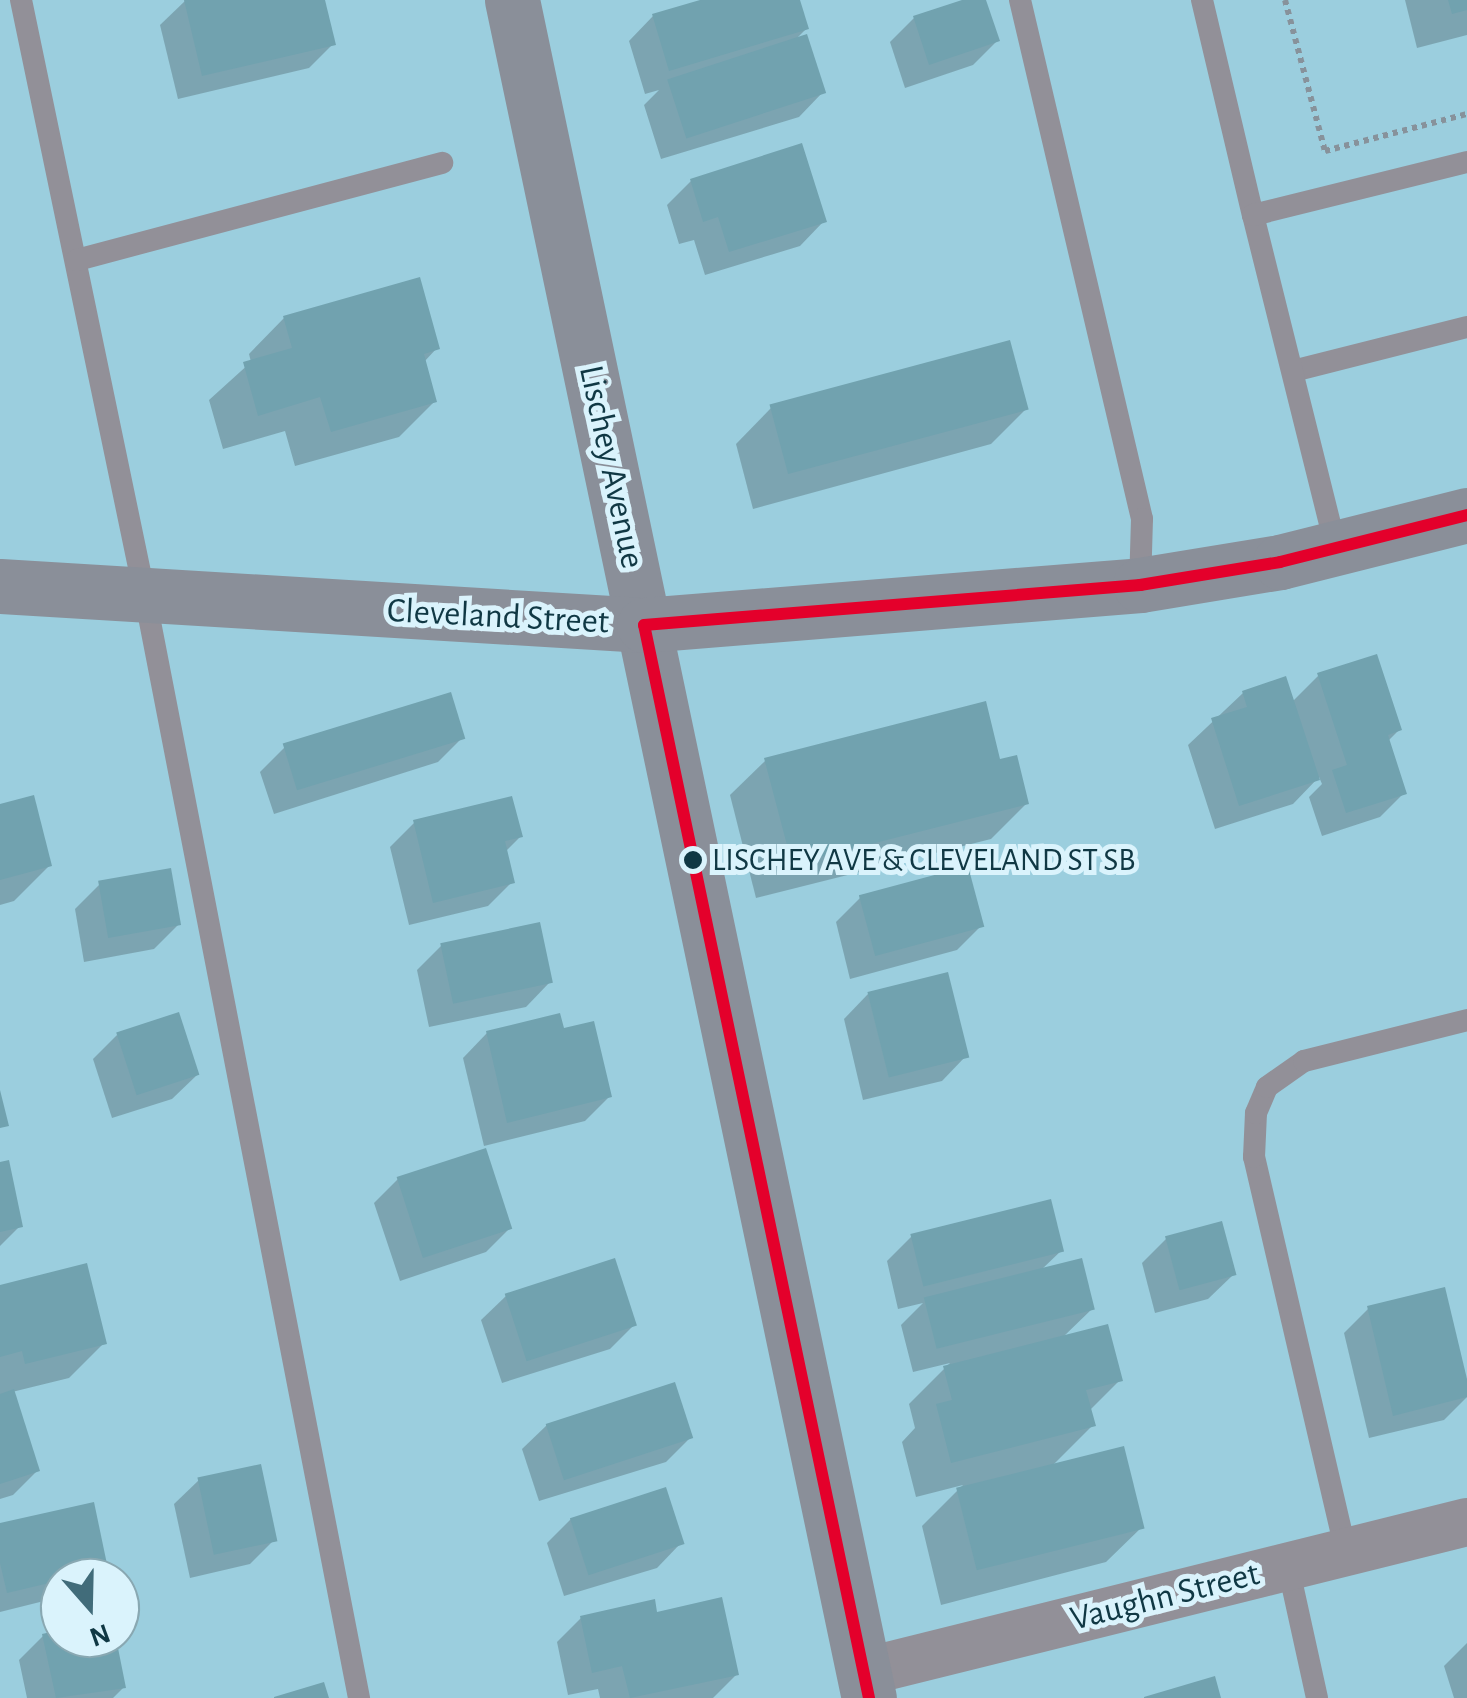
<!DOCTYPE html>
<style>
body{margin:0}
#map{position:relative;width:1467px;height:1698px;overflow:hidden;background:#9bcede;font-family:"Alegreya Sans",sans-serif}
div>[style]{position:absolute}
.shadow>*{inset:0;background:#0003}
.building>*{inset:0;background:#71a2af;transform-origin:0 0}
.path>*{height:6px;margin-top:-3px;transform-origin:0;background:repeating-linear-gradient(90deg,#87929b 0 5px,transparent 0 10px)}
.lane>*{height:22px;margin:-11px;padding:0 11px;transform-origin:11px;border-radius:11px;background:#929098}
.street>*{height:48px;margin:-24px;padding:0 24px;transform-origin:24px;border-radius:24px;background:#929098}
.secondary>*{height:55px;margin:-27.5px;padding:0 27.5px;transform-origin:27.5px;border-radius:27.5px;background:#8a8f99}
.bus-1>*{height:12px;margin:-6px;padding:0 6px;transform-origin:6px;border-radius:6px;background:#e4002b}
.dots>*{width:28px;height:28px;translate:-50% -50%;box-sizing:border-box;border:5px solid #daf3fc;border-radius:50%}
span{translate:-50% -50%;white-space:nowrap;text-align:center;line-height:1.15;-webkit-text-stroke:10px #daf3fc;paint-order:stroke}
.bus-label{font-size:32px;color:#103844}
.left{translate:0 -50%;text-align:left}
.street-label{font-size:35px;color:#103844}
.north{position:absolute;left:40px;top:1558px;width:100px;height:100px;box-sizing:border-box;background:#daf3fc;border:2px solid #89a8b2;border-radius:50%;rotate:160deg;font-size:28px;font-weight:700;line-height:40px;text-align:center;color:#103844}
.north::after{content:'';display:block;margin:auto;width:35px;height:45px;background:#416c7a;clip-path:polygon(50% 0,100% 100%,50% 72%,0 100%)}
</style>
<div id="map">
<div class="shadow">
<i style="clip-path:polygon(186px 0,323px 0,333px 44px,309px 68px,178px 99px,160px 25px)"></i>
<i style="clip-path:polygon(709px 0,797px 0,806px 29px,793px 42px,823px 92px,799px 117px,661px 159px,644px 105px,659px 90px,645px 94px,629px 41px,653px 16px)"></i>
<i style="clip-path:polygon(970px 0,984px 0,997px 41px,973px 65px,905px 88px,890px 42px,914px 18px)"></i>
<i style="clip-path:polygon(1405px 0,1467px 0,1467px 35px,1417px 48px)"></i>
<i style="clip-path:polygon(691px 181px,824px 221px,800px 246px,705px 275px,694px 240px,679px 244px,667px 205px)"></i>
<i style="clip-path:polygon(284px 318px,437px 348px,424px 362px,435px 401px,399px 437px,295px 466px,285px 431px,223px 449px,209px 400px,251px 362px,249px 354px)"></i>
<i style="clip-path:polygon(771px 408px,1026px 409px,991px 444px,753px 509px,736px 444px)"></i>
<i style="clip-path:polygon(1318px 676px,1399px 730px,1387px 742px,1404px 793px,1380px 817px,1322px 836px,1309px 797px,1322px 784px,1319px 777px,1293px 804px,1215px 829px,1188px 745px,1243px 693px,1292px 702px)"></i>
<i style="clip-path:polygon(462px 738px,438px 762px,274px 814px,260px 772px,285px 747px)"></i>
<i style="clip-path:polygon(766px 760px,999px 762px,1026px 804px,991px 839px,756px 898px,730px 795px)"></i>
<i style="clip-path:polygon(0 807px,49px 866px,14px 901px,0 905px)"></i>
<i style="clip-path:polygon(415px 822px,520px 837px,505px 852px,512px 882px,488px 906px,409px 925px,390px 847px)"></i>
<i style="clip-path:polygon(99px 885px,179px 924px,154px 949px,84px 962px,75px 909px)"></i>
<i style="clip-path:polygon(860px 898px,981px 926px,957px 950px,850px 979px,836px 922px)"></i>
<i style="clip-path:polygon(441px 946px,550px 982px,526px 1007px,429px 1027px,417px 970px)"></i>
<i style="clip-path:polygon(868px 994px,966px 1056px,942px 1081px,863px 1100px,844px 1019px)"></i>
<i style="clip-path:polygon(562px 1031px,609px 1097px,585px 1121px,484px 1146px,463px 1058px,487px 1033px)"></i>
<i style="clip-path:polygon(117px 1035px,197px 1075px,172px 1099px,112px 1118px,93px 1059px)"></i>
<i style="clip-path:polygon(0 1165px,20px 1226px,0 1246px)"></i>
<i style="clip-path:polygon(398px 1179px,510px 1228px,486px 1252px,400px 1281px,374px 1203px)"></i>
<i style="clip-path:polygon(911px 1237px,1062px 1250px,1040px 1271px,1092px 1309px,1062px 1338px,1120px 1380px,1089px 1411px,1093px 1425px,1051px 1467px,1142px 1527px,1106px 1562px,941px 1605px,922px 1526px,963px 1485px,916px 1497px,902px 1442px,915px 1428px,909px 1404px,950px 1363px,913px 1372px,901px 1325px,923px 1303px,898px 1309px,887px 1261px)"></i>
<i style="clip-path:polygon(1166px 1239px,1233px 1275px,1208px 1299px,1155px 1313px,1142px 1263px)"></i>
<i style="clip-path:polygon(0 1287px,104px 1343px,69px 1378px,12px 1392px,37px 1471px,13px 1495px,0 1499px)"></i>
<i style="clip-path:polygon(506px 1296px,634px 1325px,610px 1349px,502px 1383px,481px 1320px)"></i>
<i style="clip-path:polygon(1368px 1309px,1467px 1390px,1467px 1397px,1444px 1420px,1369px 1438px,1344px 1333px)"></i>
<i style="clip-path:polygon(547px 1425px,690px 1438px,666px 1462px,539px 1501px,522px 1449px)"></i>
<i style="clip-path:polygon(199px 1480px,274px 1540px,250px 1564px,190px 1578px,174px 1504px)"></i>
<i style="clip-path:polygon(571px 1519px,681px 1543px,657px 1568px,564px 1596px,547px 1543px)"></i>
<i style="clip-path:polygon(0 1526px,105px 1568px,95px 1578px,60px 1578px,60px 1597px,0 1612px)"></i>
<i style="clip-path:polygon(655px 1615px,737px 1674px,713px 1698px,600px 1698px,598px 1689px,568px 1695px,557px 1642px,581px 1618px)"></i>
<i style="clip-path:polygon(60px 1632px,60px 1638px,114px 1638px,124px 1687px,113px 1698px,27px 1698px,19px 1660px,43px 1636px)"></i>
<i style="clip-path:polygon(1467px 1643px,1467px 1698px,1454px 1698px,1444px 1666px)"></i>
</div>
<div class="building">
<i style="clip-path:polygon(184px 0,325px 0,336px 45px,202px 76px)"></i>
<i style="clip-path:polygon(700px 0,800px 0,809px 29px,669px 71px,652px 14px)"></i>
<i style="clip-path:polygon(962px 0,986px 0,1000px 41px,929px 65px,913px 16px)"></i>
<i style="clip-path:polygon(1448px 0,1467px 0,1467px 10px,1452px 14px)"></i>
<i style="left:807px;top:34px;width:62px;height:147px;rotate:72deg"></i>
<i style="clip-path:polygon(802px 143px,827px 222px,729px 252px,718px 217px,703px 222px,690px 179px)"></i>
<i style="clip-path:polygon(420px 277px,440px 349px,424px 354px,437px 402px,331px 432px,320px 397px,258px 416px,243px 362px,292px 348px,283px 316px)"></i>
<i style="left:1010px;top:340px;width:72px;height:249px;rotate:75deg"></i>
<i style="clip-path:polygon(1377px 654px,1402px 730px,1388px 735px,1407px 794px,1346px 813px,1332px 770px,1347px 765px,1317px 673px)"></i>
<i style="clip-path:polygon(1286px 676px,1320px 780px,1239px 806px,1211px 718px,1247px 707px,1242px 691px)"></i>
<i style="left:451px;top:692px;width:49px;height:176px;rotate:73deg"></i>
<i style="clip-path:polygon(986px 701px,1000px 759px,1017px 755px,1029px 804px,792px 864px,764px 758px)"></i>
<i style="clip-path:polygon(34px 795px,52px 866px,0 880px,0 804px)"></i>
<i style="clip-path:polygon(512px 796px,523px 837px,505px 841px,515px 883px,433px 903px,413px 820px)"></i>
<i style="left:968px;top:866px;width:63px;height:113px;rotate:75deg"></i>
<i style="left:171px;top:868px;width:58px;height:74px;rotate:80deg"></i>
<i style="left:540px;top:922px;width:62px;height:102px;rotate:78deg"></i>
<i style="left:948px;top:972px;width:88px;height:83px;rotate:76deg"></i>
<i style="left:179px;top:1012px;width:66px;height:66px;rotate:72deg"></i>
<i style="clip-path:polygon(560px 1013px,564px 1028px,594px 1021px,612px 1097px,507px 1123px,486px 1031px)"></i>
<i style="clip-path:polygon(0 1090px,9px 1126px,0 1128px)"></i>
<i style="left:486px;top:1148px;width:85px;height:94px;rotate:72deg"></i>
<i style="clip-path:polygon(9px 1160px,23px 1227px,0 1232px,0 1162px)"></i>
<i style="left:1051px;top:1199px;width:54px;height:145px;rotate:76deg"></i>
<i style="left:1222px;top:1221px;width:56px;height:59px;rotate:75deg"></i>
<i style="left:615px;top:1258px;width:71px;height:116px;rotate:72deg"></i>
<i style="left:1082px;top:1258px;width:53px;height:163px;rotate:76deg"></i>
<i style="clip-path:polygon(87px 1263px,107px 1344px,25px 1364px,22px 1351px,0 1357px,0 1285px)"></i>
<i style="clip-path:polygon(1445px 1287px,1467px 1379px,1467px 1397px,1393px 1416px,1367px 1306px)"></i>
<i style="clip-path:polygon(1108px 1324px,1123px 1381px,1086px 1390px,1096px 1426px,951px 1463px,936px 1404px,952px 1400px,943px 1366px)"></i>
<i style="left:675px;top:1382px;width:59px;height:136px;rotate:72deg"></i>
<i style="clip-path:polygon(14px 1389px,40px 1471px,0 1484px,0 1394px)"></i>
<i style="left:1124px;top:1446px;width:85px;height:173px;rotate:76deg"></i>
<i style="left:261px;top:1464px;width:79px;height:65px;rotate:78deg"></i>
<i style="left:666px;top:1487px;width:60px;height:101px;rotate:72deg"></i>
<i style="clip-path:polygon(94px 1502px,108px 1569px,7px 1593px,0 1563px,0 1523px)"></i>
<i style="clip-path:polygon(722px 1597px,739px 1675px,630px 1698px,622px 1666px,592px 1673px,580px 1616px,655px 1599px,657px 1612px)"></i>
<i style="clip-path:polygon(60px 1630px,60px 1638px,116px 1638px,126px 1688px,56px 1698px,42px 1634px)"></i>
<i style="clip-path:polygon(1215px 1676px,1221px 1698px,1144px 1698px,1144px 1697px)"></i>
<i style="clip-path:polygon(324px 1682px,329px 1698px,274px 1698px,274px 1697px)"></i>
</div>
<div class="path">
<i style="left:1285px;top:0;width:156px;rotate:75.2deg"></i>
<i style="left:1325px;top:151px;width:147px;rotate:-14.6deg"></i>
</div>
<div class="lane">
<i style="left:21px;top:0;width:609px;rotate:78.25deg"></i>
<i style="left:145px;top:596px;width:1123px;rotate:79.01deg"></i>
<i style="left:1020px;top:0;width:533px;rotate:76.77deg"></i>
<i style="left:1142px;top:519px;width:66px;rotate:91.7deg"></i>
<i style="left:1202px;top:0;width:221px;rotate:76.7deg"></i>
<i style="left:77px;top:260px;width:378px;rotate:-14.9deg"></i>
<i style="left:1293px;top:371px;width:179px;rotate:-14.2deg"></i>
<i style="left:1336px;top:548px;width:343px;rotate:-104deg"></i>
<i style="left:1253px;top:215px;width:220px;rotate:-13.9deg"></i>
<i style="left:1346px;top:1552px;width:406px;rotate:-103.1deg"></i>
<i style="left:1254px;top:1157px;width:44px;rotate:-87.4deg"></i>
<i style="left:1256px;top:1113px;width:28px;rotate:-67deg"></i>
<i style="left:1267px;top:1087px;width:45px;rotate:-35.1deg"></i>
<i style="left:1304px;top:1061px;width:168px;rotate:-14.1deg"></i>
<i style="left:1288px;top:1566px;width:135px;rotate:77.6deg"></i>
</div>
<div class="street">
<i style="left:864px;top:1672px;width:621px;rotate:-13.97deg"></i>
</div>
<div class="secondary">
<i style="left:512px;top:0;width:1735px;rotate:78.13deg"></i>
<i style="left:0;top:586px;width:645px;rotate:3.47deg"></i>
<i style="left:644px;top:625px;width:498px;rotate:-4.6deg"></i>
<i style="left:1140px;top:585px;width:142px;rotate:-9.3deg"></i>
<i style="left:1280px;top:562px;width:193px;rotate:-14.1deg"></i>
</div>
<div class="bus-1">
<i style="left:869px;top:1698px;width:1096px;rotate:-101.84deg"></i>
<i style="left:644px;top:625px;width:498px;rotate:-4.6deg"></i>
<i style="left:1140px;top:585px;width:142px;rotate:-9.3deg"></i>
<i style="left:1280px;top:562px;width:193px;rotate:-14.1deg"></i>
</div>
<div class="dots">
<i style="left:693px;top:860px;background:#103844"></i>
</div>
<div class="bus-label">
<span class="left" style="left:712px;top:860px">LISCHEY AVE &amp; CLEVELAND ST SB</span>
</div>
<div class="street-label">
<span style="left:611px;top:467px;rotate:78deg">Lischey Avenue</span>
<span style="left:498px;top:617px;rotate:3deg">Cleveland Street</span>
<span style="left:1165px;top:1597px;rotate:-14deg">Vaughn Street</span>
</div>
<div class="north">N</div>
</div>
